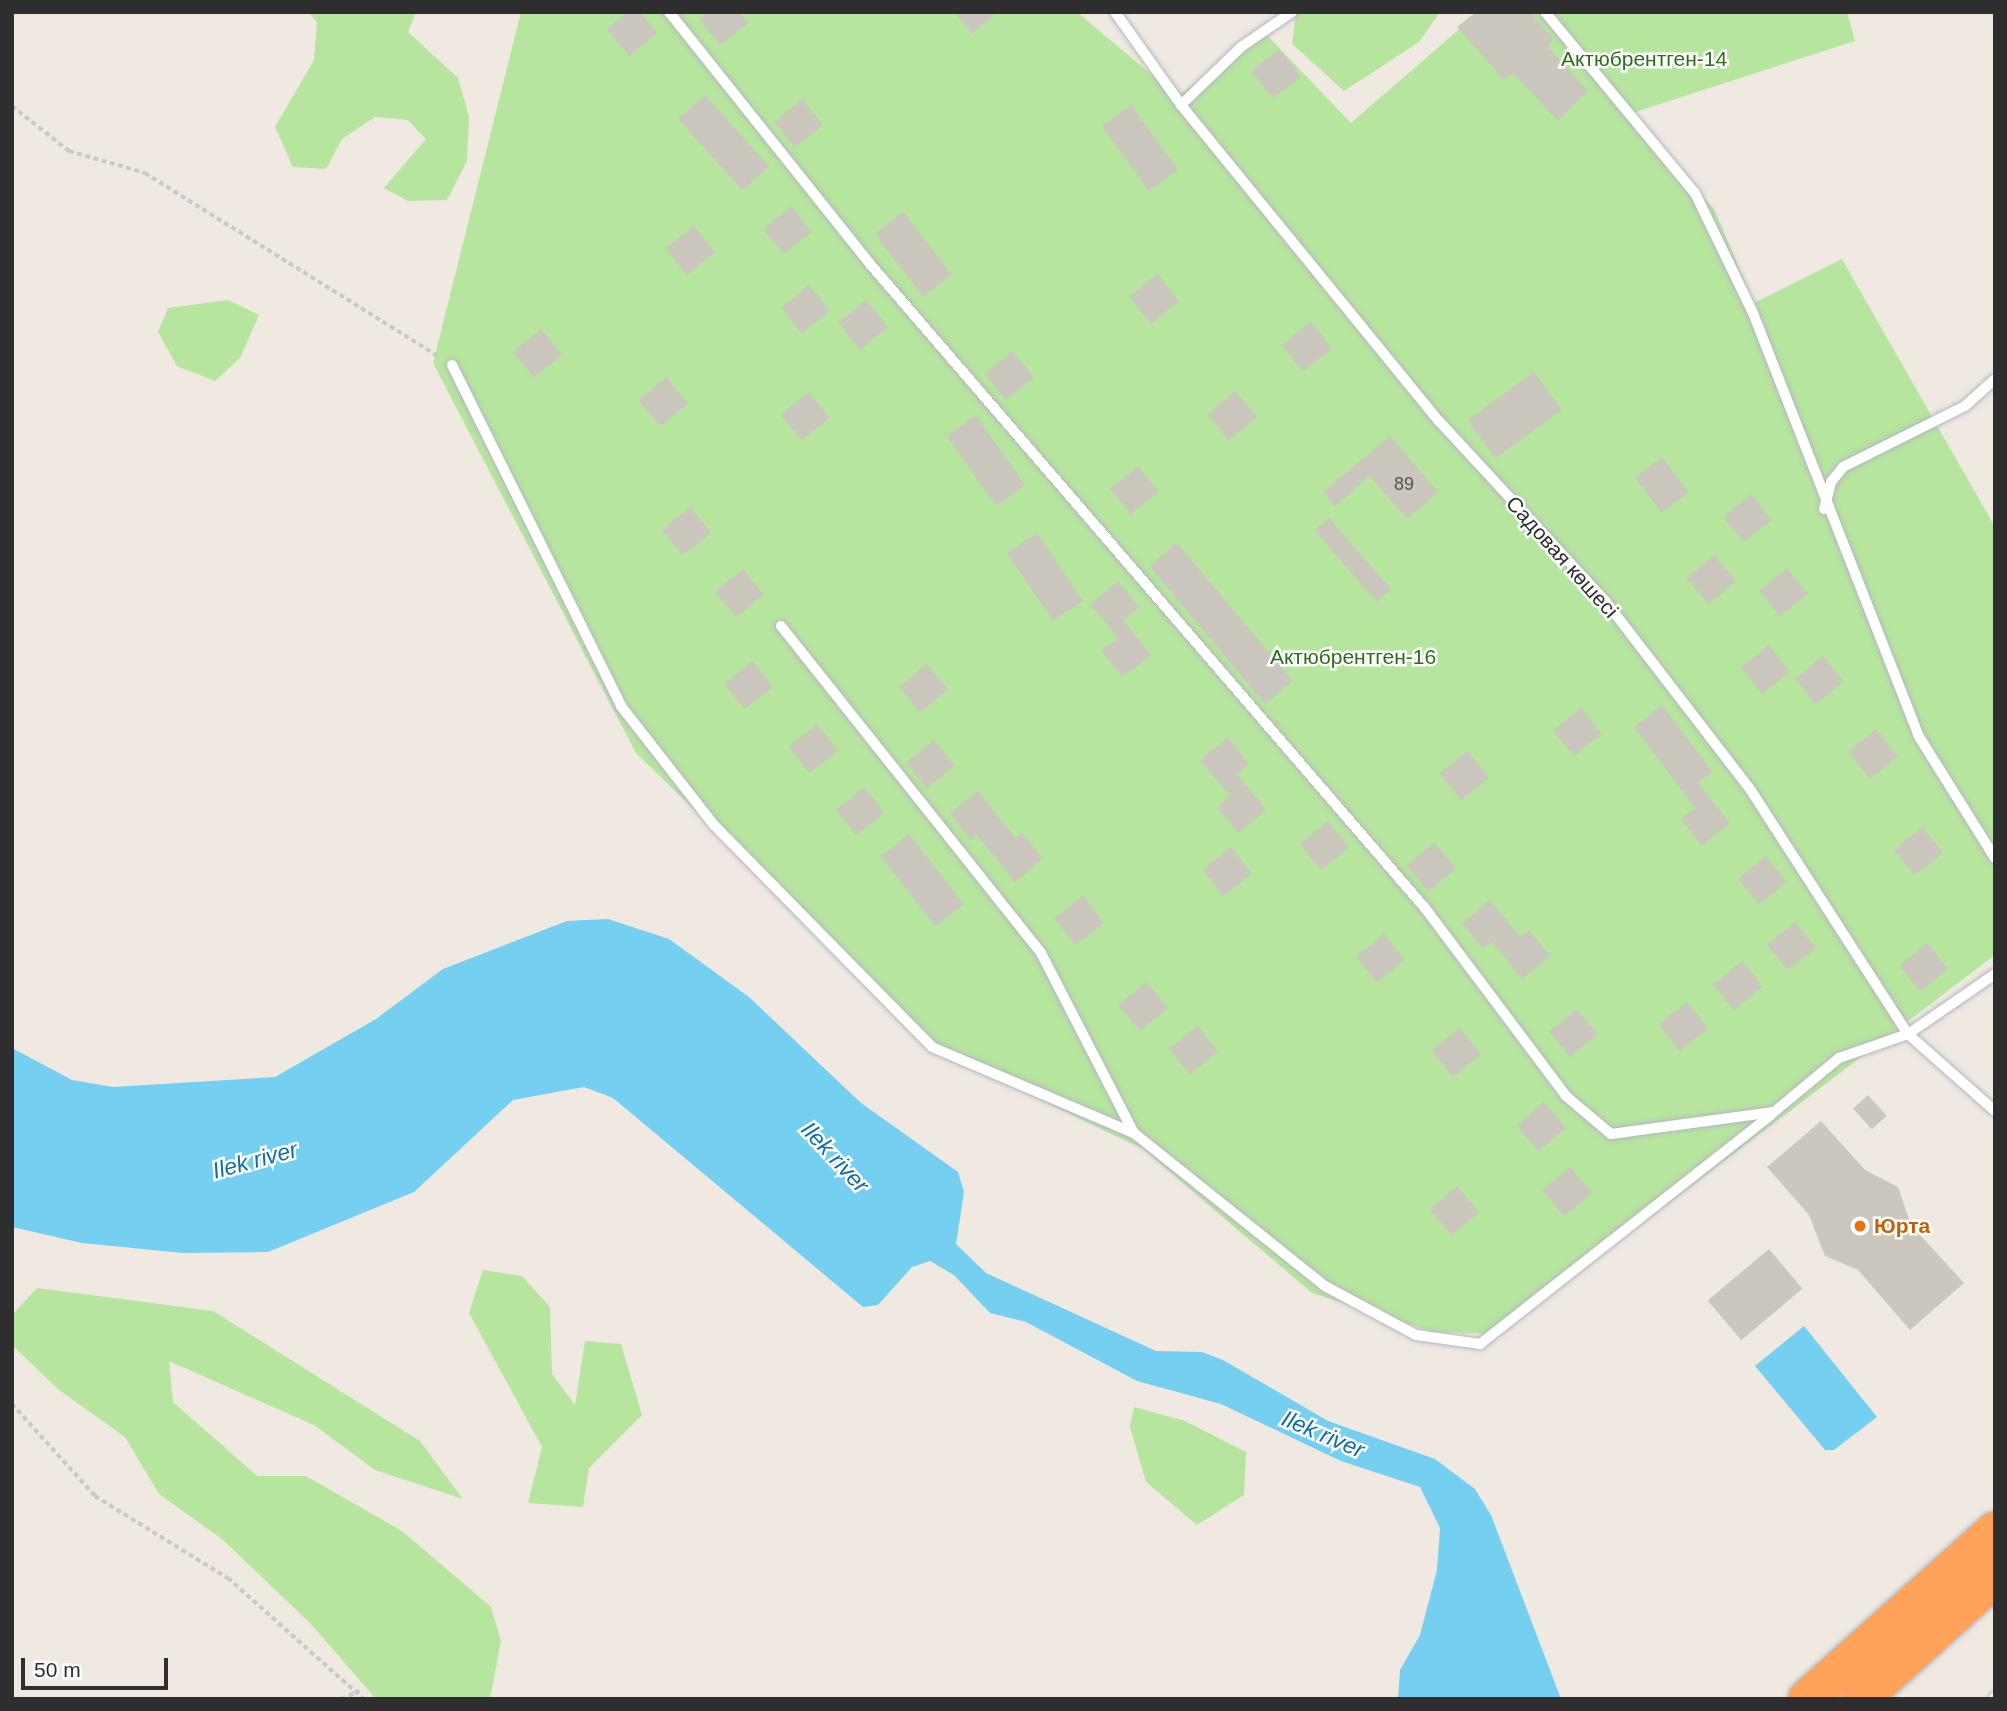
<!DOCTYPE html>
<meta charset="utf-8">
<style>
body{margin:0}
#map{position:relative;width:2007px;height:1711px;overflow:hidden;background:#efe9e1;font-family:Arial,sans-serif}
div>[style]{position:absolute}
.green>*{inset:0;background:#b6e59e}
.water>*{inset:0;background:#75cff0}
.building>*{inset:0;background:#cbc7bf;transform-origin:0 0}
.path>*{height:3.5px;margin-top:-1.75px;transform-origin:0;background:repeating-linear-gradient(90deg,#c9c9c9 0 5px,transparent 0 8.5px)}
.roads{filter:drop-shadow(0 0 2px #b4b7c1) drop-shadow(0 0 2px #b4b7c1)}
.lane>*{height:10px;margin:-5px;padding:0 5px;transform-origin:5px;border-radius:5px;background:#fff}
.highway>*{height:38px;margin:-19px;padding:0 19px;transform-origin:19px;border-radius:19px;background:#ffa35c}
.dots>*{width:19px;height:19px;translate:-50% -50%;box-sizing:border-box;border:4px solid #fff;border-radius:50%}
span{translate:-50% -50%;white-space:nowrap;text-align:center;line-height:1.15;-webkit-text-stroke:5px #fff;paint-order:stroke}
.number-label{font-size:18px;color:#555452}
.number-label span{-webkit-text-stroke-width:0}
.park-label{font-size:21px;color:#2c6e1b}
.street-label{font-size:21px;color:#2e2e2e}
.food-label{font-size:21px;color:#c56008;font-weight:700}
.left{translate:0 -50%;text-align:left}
.water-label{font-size:23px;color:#0d6fa3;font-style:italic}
.frame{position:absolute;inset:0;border:14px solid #2e2e2e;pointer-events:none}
.scale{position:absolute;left:21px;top:1658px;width:147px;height:32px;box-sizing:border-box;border:4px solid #2e2e2e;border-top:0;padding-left:9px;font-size:21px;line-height:24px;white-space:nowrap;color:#2e2e2e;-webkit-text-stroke:5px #fff;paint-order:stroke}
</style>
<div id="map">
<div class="green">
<i style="clip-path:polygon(308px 12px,416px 12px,408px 32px,458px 78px,469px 117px,467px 161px,447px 200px,408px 201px,384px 188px,426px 139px,408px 120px,375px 117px,342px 139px,326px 169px,293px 167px,275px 127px,314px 60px,317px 22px)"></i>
<i style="clip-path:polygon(521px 12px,1077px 12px,1177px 96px,1266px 34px,1351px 123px,1479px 12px,1847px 12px,1855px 41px,1629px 114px,1714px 209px,1754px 303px,1842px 259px,1995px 527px,1995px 955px,1497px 1334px,1434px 1332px,1312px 1293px,1143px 1149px,945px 1054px,636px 753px,433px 363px)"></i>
<i style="clip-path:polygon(1296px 12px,1440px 12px,1419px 42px,1344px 91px,1292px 44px)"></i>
<i style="clip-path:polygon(228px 300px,259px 315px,240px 358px,215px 381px,177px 366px,158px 332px,168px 308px)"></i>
<i style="clip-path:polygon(483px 1270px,522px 1276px,550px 1307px,552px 1374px,575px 1405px,585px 1341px,621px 1344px,642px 1415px,589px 1468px,583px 1507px,528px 1503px,542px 1447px,469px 1313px)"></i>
<i style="clip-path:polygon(37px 1288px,213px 1311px,420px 1441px,463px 1499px,375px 1470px,314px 1425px,169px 1361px,173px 1402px,257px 1476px,306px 1476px,402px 1531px,491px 1607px,501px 1641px,490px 1699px,376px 1699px,310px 1623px,222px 1539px,159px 1494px,125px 1437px,59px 1390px,12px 1345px,12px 1315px)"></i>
<i style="clip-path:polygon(1134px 1407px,1185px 1421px,1246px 1452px,1244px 1495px,1197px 1525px,1146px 1482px,1130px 1427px)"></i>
</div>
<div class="water">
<i style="clip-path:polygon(608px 919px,669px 939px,749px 997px,861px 1103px,958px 1172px,964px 1192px,956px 1244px,986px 1273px,1156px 1351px,1202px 1352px,1223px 1360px,1328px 1421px,1435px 1459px,1475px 1489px,1491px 1515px,1561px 1699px,1398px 1699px,1400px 1670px,1420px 1635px,1437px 1570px,1440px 1528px,1420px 1487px,1341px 1461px,1221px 1404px,1137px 1381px,1026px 1322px,990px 1313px,954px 1275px,930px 1261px,912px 1267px,878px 1305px,863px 1307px,613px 1098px,584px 1087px,513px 1100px,414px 1192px,268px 1252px,183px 1253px,82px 1243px,12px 1227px,12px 1048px,72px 1080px,113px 1087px,275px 1077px,376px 1019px,443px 969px,567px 921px)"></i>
<i style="clip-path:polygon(1804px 1326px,1877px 1417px,1834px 1450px,1825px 1450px,1755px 1366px)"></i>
</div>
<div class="building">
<i style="clip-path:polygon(628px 12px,640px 12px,657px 33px,629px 56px,607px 29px)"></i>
<i style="clip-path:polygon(707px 12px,740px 12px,748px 23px,720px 45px,699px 19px)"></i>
<i style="clip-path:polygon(954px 12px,998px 12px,972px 34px)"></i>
<i style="clip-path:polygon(1476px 12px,1529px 12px,1554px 40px,1547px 46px,1588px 91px,1558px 121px,1513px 73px,1504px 80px,1457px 27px)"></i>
<i style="left:1279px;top:49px;width:35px;height:36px;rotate:51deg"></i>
<i style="left:705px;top:95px;width:96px;height:36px;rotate:48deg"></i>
<i style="left:802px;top:99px;width:33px;height:36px;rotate:51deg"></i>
<i style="left:1131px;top:105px;width:80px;height:36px;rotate:54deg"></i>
<i style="left:791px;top:206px;width:33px;height:36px;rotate:51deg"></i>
<i style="left:903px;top:212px;width:79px;height:36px;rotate:52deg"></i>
<i style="left:694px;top:226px;width:34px;height:36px;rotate:52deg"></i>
<i style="left:1157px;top:274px;width:35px;height:36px;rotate:51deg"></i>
<i style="left:809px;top:285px;width:33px;height:36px;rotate:51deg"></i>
<i style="left:866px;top:300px;width:35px;height:36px;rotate:51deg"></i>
<i style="left:1311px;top:322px;width:34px;height:37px;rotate:52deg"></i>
<i style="left:541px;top:329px;width:33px;height:36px;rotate:51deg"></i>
<i style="left:1012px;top:351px;width:34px;height:36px;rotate:50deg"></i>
<i style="left:1534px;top:372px;width:47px;height:82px;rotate:54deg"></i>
<i style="left:666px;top:377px;width:34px;height:36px;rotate:50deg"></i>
<i style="left:1235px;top:391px;width:34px;height:36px;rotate:50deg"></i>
<i style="left:809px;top:392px;width:33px;height:36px;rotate:51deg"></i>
<i style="left:976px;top:415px;width:86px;height:36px;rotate:55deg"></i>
<i style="clip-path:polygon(1390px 436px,1438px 492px,1407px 519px,1370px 476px,1335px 506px,1323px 492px)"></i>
<i style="left:1662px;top:457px;width:44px;height:34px;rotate:53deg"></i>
<i style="left:1138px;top:466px;width:33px;height:36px;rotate:51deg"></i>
<i style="left:1751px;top:494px;width:33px;height:36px;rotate:51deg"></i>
<i style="left:690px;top:507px;width:33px;height:36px;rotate:51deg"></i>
<i style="left:1329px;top:518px;width:94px;height:19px;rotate:49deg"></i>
<i style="left:1037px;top:533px;width:82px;height:36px;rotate:56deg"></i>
<i style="left:1177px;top:543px;width:180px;height:36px;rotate:50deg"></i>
<i style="left:1714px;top:555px;width:34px;height:36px;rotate:50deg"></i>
<i style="left:1787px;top:568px;width:33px;height:36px;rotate:51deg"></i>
<i style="left:743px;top:569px;width:33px;height:36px;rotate:51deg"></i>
<i style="clip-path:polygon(1118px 581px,1139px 607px,1123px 620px,1151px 655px,1123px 677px,1101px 651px,1118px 638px,1090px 604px)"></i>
<i style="left:1769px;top:645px;width:34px;height:36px;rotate:52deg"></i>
<i style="left:1823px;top:656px;width:33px;height:36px;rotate:51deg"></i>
<i style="left:752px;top:661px;width:33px;height:36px;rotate:51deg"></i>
<i style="left:927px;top:664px;width:33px;height:36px;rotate:51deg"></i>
<i style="clip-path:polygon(1662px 705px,1712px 771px,1698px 783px,1730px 823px,1702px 846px,1681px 819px,1695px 808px,1634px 727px)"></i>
<i style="left:1581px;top:708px;width:33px;height:36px;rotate:51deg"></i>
<i style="left:817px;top:724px;width:34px;height:36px;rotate:52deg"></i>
<i style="left:1876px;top:729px;width:35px;height:36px;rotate:51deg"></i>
<i style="clip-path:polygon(1228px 737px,1249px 764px,1237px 774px,1266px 810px,1238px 833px,1217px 807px,1230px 796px,1200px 760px)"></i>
<i style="left:934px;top:740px;width:33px;height:36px;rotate:51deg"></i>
<i style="left:1468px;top:751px;width:34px;height:36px;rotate:52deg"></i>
<i style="left:864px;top:787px;width:33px;height:36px;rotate:51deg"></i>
<i style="clip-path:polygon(978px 791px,1015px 838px,1022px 833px,1043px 859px,1015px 882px,977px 835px,971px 840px,950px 814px)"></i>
<i style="left:1328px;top:821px;width:34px;height:36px;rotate:52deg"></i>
<i style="left:1922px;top:827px;width:33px;height:36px;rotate:51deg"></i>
<i style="left:909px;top:834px;width:89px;height:36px;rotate:52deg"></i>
<i style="left:1434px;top:842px;width:34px;height:36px;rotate:50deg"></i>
<i style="left:1231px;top:847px;width:34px;height:36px;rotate:52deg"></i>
<i style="left:1766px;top:856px;width:33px;height:36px;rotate:51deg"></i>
<i style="left:1083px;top:896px;width:34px;height:36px;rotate:52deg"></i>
<i style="clip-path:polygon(1490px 900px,1520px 937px,1529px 930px,1550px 956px,1522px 979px,1492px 942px,1483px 949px,1462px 923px)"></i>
<i style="left:1795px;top:922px;width:33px;height:36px;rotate:51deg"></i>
<i style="left:1384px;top:934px;width:33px;height:36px;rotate:51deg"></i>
<i style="left:1927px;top:943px;width:33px;height:36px;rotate:51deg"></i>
<i style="left:1742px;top:961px;width:33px;height:37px;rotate:51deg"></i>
<i style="left:1146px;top:982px;width:34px;height:36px;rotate:50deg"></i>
<i style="left:1687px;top:1002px;width:34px;height:36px;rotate:52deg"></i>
<i style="left:1577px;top:1009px;width:33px;height:36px;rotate:51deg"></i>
<i style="left:1197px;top:1026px;width:33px;height:36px;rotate:51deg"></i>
<i style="left:1460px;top:1028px;width:34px;height:36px;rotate:52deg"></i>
<i style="left:1868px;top:1095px;width:28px;height:20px;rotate:48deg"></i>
<i style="left:1544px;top:1102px;width:34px;height:36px;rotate:50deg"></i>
<i style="clip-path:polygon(1821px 1121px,1865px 1170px,1898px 1187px,1911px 1225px,1964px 1283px,1910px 1330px,1858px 1270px,1825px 1256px,1809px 1215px,1767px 1167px)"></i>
<i style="left:1570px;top:1167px;width:34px;height:36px;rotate:50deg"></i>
<i style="left:1457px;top:1186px;width:34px;height:36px;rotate:50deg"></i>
<i style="left:1769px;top:1249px;width:52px;height:80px;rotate:50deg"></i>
</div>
<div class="path">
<i style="left:12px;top:106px;width:73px;rotate:38.3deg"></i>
<i style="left:69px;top:151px;width:79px;rotate:16.1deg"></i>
<i style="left:145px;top:173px;width:349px;rotate:32deg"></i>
<i style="left:12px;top:1404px;width:124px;rotate:47.9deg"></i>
<i style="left:95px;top:1496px;width:156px;rotate:31.7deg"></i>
<i style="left:228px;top:1578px;width:182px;rotate:41.7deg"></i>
<i style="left:341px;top:1699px;width:20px;rotate:-24deg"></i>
</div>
<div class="roads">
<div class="lane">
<i style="left:669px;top:12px;width:322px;rotate:51.4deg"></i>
<i style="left:870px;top:264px;width:850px;rotate:49.25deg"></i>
<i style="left:1425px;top:908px;width:235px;rotate:53.1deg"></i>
<i style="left:1566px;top:1096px;width:59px;rotate:40.2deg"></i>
<i style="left:1611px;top:1134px;width:164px;rotate:-7.7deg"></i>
<i style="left:1774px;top:1112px;width:85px;rotate:-39.7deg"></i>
<i style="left:1839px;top:1058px;width:73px;rotate:-19.2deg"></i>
<i style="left:1908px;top:1034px;width:106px;rotate:-34.6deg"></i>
<i style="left:1115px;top:12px;width:114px;rotate:54.6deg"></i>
<i style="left:1181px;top:105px;width:83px;rotate:-44deg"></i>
<i style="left:1241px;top:47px;width:62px;rotate:-34.5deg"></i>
<i style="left:1545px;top:12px;width:235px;rotate:50.4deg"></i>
<i style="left:1695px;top:193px;width:133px;rotate:64.2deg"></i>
<i style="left:1753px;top:313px;width:453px;rotate:68.6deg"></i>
<i style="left:1918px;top:735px;width:145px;rotate:58deg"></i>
<i style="left:1181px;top:105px;width:408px;rotate:50.8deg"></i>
<i style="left:1439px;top:421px;width:246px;rotate:47.3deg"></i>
<i style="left:1606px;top:602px;width:236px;rotate:52.4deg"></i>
<i style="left:1750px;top:789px;width:292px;rotate:57.2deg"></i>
<i style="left:1908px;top:1034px;width:116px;rotate:41.5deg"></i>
<i style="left:452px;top:365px;width:381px;rotate:63.6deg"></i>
<i style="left:621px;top:706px;width:151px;rotate:52deg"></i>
<i style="left:714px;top:825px;width:311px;rotate:45.5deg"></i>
<i style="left:932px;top:1047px;width:220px;rotate:23.1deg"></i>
<i style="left:1824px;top:509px;width:28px;rotate:-75deg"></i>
<i style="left:1831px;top:482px;width:19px;rotate:-51deg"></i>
<i style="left:1843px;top:467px;width:136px;rotate:-26.6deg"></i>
<i style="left:1965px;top:406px;width:40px;rotate:-42deg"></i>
<i style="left:781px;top:626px;width:418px;rotate:51.5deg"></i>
<i style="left:1041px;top:953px;width:203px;rotate:62.7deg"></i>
<i style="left:1134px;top:1133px;width:245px;rotate:38.7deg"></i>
<i style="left:1325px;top:1286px;width:103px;rotate:28.3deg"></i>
<i style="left:1416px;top:1335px;width:65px;rotate:8deg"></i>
<i style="left:1480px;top:1344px;width:370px;rotate:-38.2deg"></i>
<i style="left:1994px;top:1699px;width:2px;rotate:-63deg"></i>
</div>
<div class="highway">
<i style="left:1807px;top:1699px;width:252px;rotate:-41.8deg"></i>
<i style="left:1861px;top:1699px;width:181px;rotate:-42.1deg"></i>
</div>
</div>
<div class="dots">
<i style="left:1860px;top:1226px;background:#e8710a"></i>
</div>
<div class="number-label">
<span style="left:1404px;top:484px">89</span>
</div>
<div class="park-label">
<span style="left:1644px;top:59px">Актюбрентген-14</span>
<span style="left:1353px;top:657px">Актюбрентген-16</span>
</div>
<div class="street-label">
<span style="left:1562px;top:557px;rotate:48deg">Садовая көшесі</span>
</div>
<div class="food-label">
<span class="left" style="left:1874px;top:1226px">Юрта</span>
</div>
<div class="water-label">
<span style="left:835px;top:1157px;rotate:47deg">Ilek river</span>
<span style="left:255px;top:1160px;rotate:-15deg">Ilek river</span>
<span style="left:1323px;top:1434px;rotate:23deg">Ilek river</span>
</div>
<div class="frame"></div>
<div class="scale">50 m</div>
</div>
